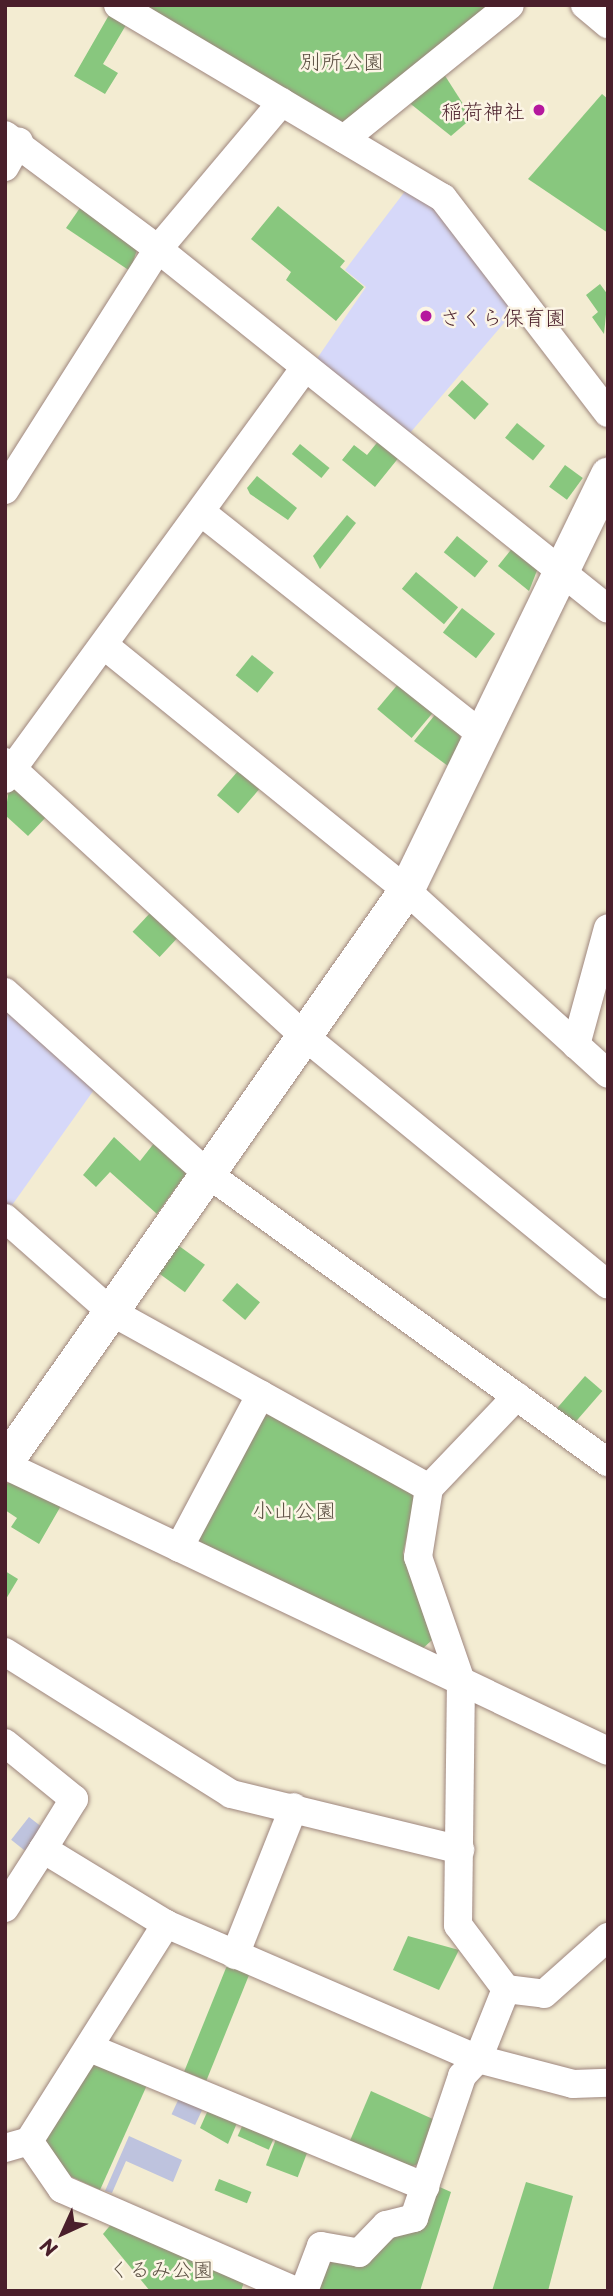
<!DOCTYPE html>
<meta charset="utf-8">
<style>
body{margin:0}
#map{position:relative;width:613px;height:2296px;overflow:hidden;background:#f3ecd2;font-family:"Playpen Sans","Klee One",sans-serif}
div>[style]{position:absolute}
.built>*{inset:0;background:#d6d8f9}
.industrial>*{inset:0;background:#bec3de;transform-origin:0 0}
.green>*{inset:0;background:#88c77e;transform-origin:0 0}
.roads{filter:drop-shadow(0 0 2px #9e867e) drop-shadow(0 0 2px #9e867e)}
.minor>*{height:28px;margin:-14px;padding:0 14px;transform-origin:14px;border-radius:14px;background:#fff}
.tertiary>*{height:35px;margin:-17.5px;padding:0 17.5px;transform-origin:17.5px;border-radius:17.5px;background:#fff}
.dots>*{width:19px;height:19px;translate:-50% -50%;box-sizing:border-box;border:4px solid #fcf5e5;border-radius:50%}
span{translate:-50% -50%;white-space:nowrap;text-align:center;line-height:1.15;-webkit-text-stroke:5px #fcf5e5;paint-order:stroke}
.park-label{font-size:21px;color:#5d5144}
.poi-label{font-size:21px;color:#4a1f2b}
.right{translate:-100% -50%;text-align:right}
.left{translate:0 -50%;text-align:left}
.frame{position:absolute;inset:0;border:7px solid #4a1f2b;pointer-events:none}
.north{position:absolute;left:28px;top:2198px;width:70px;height:70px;-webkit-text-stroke:5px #fcf5e5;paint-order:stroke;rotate:225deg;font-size:19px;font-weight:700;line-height:28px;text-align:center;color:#4a1f2b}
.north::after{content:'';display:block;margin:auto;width:24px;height:32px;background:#4a1f2b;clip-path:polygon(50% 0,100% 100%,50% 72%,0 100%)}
</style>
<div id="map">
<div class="built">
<i style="clip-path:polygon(409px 186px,435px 203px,516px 309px,410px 433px,316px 360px,366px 287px,345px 270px)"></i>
<i style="clip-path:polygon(5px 1007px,96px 1087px,10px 1208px,5px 1204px)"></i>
</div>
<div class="industrial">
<i style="left:29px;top:1817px;width:18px;height:29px;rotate:38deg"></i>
<i style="left:180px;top:2096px;width:26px;height:20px;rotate:25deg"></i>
<i style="clip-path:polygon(129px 2136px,182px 2160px,173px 2182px,126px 2161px,112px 2193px,105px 2191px)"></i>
</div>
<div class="green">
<i style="clip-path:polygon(142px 5px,496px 5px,346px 127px)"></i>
<i style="clip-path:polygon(109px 15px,126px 25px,103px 64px,118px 73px,105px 94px,74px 76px)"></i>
<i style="clip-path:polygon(442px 71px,472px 118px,451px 136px,407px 101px)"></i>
<i style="clip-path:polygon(602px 94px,608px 99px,608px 233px,528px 179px)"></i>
<i style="clip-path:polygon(82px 205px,137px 250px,130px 271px,66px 228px)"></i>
<i style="clip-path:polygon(278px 206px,345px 261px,340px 267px,364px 287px,336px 321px,286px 280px,291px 272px,251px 239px)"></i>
<i style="clip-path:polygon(600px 284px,608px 295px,604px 334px,592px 317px,598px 312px,586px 295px)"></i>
<i style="left:462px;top:380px;width:36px;height:21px;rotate:42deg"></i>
<i style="left:517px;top:423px;width:36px;height:19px;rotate:39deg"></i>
<i style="clip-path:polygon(380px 439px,400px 456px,375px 487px,342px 460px,354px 445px,367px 455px)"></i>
<i style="left:300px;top:444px;width:38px;height:13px;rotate:39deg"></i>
<i style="left:565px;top:465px;width:22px;height:27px;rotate:36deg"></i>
<i style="clip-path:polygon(257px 476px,297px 508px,288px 520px,250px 494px,247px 488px)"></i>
<i style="clip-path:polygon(347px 515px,356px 523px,320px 569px,313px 556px)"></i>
<i style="left:457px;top:536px;width:40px;height:21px;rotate:39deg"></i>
<i style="clip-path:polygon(514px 546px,538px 568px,529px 591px,498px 566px)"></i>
<i style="left:416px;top:572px;width:55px;height:22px;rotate:40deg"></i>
<i style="left:462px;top:608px;width:42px;height:31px;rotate:38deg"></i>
<i style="left:252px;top:655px;width:28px;height:26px;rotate:39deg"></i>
<i style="left:399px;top:683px;width:45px;height:34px;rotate:40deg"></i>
<i style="clip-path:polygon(438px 711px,458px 728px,461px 741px,448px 766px,414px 741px)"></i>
<i style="left:238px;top:771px;width:28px;height:32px;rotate:41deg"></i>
<i style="clip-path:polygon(9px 789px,20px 789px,48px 815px,28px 836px,5px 815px)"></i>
<i style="left:151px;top:912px;width:37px;height:27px;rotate:43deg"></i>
<i style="clip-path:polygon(114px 1137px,140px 1161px,155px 1142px,188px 1171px,157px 1214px,110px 1172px,96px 1187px,83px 1175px)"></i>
<i style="left:175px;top:1243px;width:37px;height:34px;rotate:36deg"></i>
<i style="left:237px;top:1283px;width:30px;height:23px;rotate:40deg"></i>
<i style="left:585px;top:1376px;width:23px;height:43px;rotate:41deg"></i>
<i style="clip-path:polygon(273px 1413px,410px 1489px,416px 1497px,403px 1553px,432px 1640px,420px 1651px,197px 1544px,260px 1417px)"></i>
<i style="clip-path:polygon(16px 1481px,62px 1504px,39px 1544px,11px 1527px,17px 1518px,5px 1510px,5px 1484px)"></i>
<i style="clip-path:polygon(5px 1571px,18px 1579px,6px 1599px,5px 1599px)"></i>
<i style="clip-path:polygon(408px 1936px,459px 1950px,439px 1990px,393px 1970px)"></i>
<i style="left:228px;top:1963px;width:24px;height:117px;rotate:22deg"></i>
<i style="clip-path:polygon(97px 2062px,147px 2085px,100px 2190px,61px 2172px,41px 2143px,88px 2066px)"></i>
<i style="clip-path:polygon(371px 2091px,435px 2120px,418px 2164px,408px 2168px,349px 2143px)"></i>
<i style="clip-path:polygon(208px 2110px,237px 2123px,228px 2144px,200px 2128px)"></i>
<i style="left:243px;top:2124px;width:34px;height:13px;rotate:24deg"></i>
<i style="left:276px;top:2139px;width:34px;height:28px;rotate:21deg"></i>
<i style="left:219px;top:2179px;width:35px;height:12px;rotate:22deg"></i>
<i style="clip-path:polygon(526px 2182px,573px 2196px,548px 2291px,492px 2291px)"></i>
<i style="clip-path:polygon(435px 2185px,451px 2192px,420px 2291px,316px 2291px,325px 2262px)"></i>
<i style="clip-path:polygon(113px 2222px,244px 2282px,241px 2291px,150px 2291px,103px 2234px)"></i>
</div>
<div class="roads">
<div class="minor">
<i style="left:118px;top:5px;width:378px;rotate:30.7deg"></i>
<i style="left:443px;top:198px;width:271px;rotate:52.5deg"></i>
<i style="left:585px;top:5px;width:30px;rotate:40deg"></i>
<i style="left:5px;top:135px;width:191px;rotate:36.7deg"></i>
<i style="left:158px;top:249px;width:576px;rotate:38.66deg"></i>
<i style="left:344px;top:139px;width:213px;rotate:-38.9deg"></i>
<i style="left:5px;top:167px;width:29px;rotate:-61deg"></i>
<i style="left:5px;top:490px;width:285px;rotate:-57.6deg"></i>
<i style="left:158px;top:249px;width:192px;rotate:-49.9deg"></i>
<i style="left:201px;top:512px;width:357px;rotate:38.4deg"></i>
<i style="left:105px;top:646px;width:387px;rotate:39deg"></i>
<i style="left:406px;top:890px;width:273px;rotate:42.3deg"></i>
<i style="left:5px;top:762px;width:404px;rotate:42.5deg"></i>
<i style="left:303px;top:1035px;width:394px;rotate:39.3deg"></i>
<i style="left:5px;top:779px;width:507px;rotate:-53.9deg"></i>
<i style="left:5px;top:992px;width:273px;rotate:41.9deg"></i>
<i style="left:208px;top:1174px;width:493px;rotate:35.8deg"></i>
<i style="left:576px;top:1045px;width:121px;rotate:-74.7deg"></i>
<i style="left:5px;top:1218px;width:140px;rotate:41.5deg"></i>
<i style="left:110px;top:1311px;width:365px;rotate:29deg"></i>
<i style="left:429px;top:1488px;width:127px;rotate:-46.3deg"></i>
<i style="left:5px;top:1465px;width:667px;rotate:25.37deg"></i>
<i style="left:179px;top:1548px;width:174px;rotate:-62deg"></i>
<i style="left:5px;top:1652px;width:267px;rotate:32.1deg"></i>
<i style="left:231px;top:1794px;width:236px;rotate:13.7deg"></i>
<i style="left:5px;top:1743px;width:89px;rotate:39.1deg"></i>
<i style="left:74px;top:1799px;width:59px;rotate:121.8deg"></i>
<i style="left:5px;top:1908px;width:70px;rotate:-57.2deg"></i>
<i style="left:43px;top:1849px;width:144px;rotate:31.4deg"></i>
<i style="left:166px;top:1924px;width:340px;rotate:23.4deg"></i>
<i style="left:478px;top:2059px;width:98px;rotate:14.7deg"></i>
<i style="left:573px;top:2084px;width:35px;rotate:-2deg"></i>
<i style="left:235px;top:1955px;width:159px;rotate:-68.3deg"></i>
<i style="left:506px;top:1989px;width:38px;rotate:7deg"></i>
<i style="left:544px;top:1994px;width:86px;rotate:-41.7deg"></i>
<i style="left:90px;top:2048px;width:363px;rotate:22.5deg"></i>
<i style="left:29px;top:2141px;width:58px;rotate:55.5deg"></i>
<i style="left:62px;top:2189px;width:254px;rotate:23.6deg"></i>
<i style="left:5px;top:2148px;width:25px;rotate:-16deg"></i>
<i style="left:29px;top:2141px;width:257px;rotate:-57.7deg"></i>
<i style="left:304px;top:2291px;width:48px;rotate:-69.3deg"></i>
<i style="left:321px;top:2246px;width:39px;rotate:10deg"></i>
<i style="left:359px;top:2253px;width:39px;rotate:-46deg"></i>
<i style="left:386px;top:2225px;width:29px;rotate:-14deg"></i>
<i style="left:414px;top:2218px;width:150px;rotate:-71.3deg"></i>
<i style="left:462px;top:2076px;width:23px;rotate:-47deg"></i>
<i style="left:478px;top:2059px;width:75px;rotate:-68.2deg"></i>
<i style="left:506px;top:1989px;width:80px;rotate:-126.9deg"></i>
<i style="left:458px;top:1925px;width:244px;rotate:-89.3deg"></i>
<i style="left:461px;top:1681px;width:131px;rotate:-109.1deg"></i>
<i style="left:418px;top:1557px;width:70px;rotate:-80.9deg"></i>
</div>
<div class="tertiary">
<i style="left:5px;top:1462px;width:699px;rotate:-54.97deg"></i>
<i style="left:406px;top:890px;width:462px;rotate:-64.1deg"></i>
</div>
</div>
<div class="dots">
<i style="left:539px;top:110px;background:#b5179e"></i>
<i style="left:426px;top:316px;background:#b5179e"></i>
</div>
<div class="park-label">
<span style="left:342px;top:60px">別所公園</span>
<span style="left:294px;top:1509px">小山公園</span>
<span style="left:161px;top:2268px">くるみ公園</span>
</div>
<div class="poi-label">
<span class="right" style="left:525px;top:110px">稲荷神社</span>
<span class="left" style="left:440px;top:316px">さくら保育園</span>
</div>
<div class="frame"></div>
<div class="north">N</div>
</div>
